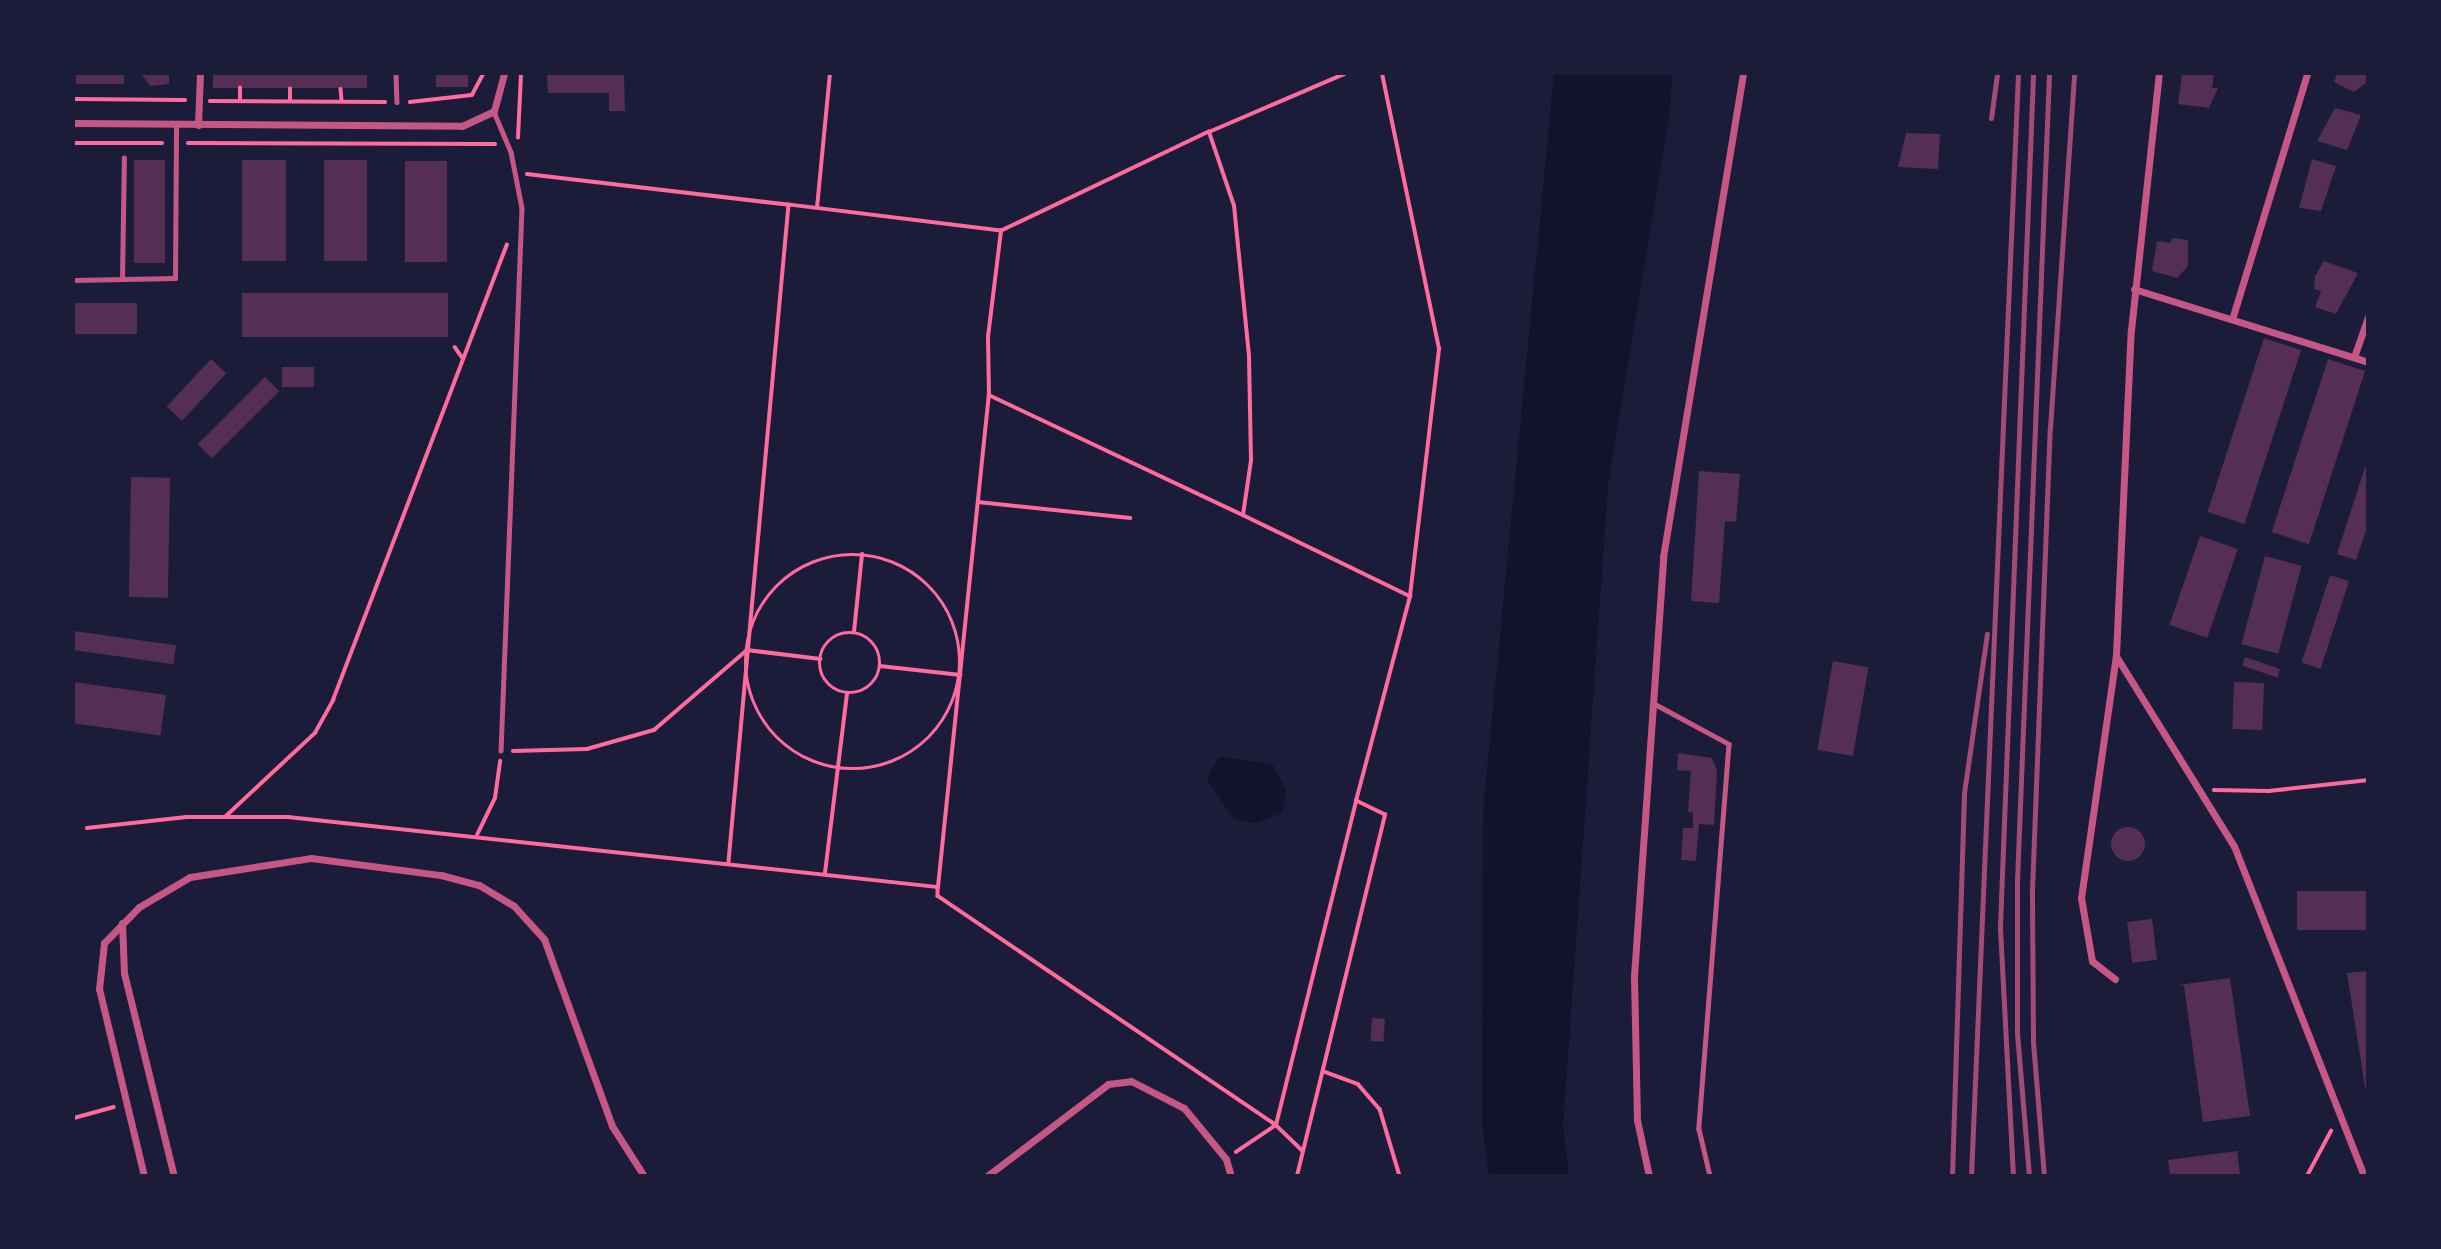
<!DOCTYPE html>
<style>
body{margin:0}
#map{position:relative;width:2441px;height:1249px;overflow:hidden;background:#1b1b3a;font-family:"Noto Sans",sans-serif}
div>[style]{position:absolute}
.water>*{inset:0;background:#12122b}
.building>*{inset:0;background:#542f53;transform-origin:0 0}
.round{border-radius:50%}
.path>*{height:3.5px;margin:-1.75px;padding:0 1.75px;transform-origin:1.75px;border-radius:1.75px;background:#ff6b9d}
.path>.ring{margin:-1.75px;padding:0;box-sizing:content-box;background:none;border:3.5px solid #ff6b9d;border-radius:50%}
.service>*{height:4.5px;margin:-2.25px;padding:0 2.25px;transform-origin:2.25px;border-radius:2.25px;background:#c65784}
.minor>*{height:7px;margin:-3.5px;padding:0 3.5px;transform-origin:3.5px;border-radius:3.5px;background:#c65784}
.rail>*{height:5px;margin:-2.5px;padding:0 2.5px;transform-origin:2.5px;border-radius:2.5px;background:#a44b75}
span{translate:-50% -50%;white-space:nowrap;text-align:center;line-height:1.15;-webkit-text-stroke:7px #1b1b3a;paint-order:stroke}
.frame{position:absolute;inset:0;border:75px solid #1b1b3a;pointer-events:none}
</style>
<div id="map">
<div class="water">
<i style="clip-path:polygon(1554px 74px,1672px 74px,1670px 111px,1608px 486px,1563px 1127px,1569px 1175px,1489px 1175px,1482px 1123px,1483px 812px)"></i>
<i style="clip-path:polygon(1219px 757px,1272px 764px,1286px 790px,1282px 813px,1256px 823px,1234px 819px,1207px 779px)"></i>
</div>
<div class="building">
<i style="left:76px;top:74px;width:48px;height:10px"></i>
<i style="clip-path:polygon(141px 74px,169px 74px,169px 84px,150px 86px)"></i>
<i style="left:213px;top:74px;width:154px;height:14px"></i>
<i style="left:436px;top:74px;width:32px;height:13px"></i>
<i style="clip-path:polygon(547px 74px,624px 74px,625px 111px,609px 111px,609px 93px,548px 93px)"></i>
<i style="clip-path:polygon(2182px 74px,2214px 74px,2212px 88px,2218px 88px,2209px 108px,2178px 104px)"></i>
<i style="clip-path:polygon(2337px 74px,2367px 74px,2368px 81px,2354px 92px,2334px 82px)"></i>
<i style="clip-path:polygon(2335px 108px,2361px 115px,2347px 150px,2317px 141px)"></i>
<i style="clip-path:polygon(1906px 133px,1940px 134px,1938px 169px,1898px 167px)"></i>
<i style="clip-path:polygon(2312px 159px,2336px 166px,2321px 211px,2299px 208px)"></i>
<i style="left:134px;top:160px;width:31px;height:103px"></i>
<i style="left:242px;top:160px;width:44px;height:101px"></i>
<i style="left:324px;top:160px;width:43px;height:101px"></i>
<i style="left:405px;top:161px;width:42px;height:101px"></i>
<i style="clip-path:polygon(2172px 238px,2188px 240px,2188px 266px,2177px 278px,2152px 271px,2157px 241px,2171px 243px)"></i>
<i style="clip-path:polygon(2324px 261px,2358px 273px,2336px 314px,2315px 307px,2321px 291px,2314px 289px,2315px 276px)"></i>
<i style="left:242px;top:293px;width:206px;height:44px"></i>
<i style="left:74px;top:303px;width:63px;height:31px"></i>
<i style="left:2264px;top:338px;width:39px;height:183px;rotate:18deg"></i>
<i style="left:211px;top:359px;width:21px;height:65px;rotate:43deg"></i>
<i style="left:2328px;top:359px;width:39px;height:182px;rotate:18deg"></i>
<i style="left:282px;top:367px;width:32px;height:20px"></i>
<i style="left:265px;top:377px;width:20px;height:95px;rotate:45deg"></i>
<i style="clip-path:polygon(2367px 461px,2368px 525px,2356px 560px,2337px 554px)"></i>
<i style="clip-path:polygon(1699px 471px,1740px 474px,1736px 522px,1725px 521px,1719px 603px,1691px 601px)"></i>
<i style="left:131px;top:477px;width:39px;height:120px;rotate:1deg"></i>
<i style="left:2200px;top:536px;width:40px;height:94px;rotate:19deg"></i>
<i style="left:2265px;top:556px;width:38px;height:91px;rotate:15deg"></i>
<i style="left:2330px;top:575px;width:20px;height:92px;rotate:18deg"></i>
<i style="left:74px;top:631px;width:103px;height:19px;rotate:8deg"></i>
<i style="left:2245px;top:657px;width:37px;height:9px;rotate:19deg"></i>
<i style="left:1833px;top:661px;width:36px;height:90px;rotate:10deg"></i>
<i style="left:74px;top:682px;width:93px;height:41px;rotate:8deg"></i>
<i style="left:2234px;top:682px;width:30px;height:47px;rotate:2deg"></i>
<i style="clip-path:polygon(1678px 753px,1712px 758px,1717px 771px,1714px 825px,1699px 824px,1696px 861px,1681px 860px,1683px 828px,1693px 828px,1693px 812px,1688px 812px,1691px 771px,1677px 770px)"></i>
<i class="round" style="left:2111px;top:827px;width:34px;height:34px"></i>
<i style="left:2368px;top:891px;width:39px;height:71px;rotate:90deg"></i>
<i style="left:2152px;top:919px;width:41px;height:25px;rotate:83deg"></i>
<i style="clip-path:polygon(2368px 971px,2368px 1093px,2366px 1093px,2347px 973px)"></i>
<i style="clip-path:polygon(2230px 978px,2250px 1116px,2203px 1122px,2184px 986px,2179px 985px)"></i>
<i style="left:1372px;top:1018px;width:13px;height:23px;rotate:4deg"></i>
<i style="clip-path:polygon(2237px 1151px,2240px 1175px,2170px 1175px,2168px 1160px)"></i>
</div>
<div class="path">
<i style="left:341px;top:89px;width:12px;rotate:85deg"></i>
<i style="left:74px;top:99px;width:111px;rotate:0.5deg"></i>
<i style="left:240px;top:100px;width:12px;rotate:-90deg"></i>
<i style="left:210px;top:101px;width:175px;rotate:0.3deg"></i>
<i style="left:290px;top:101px;width:12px;rotate:-90deg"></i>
<i style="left:410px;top:102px;width:62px;rotate:-6.4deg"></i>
<i style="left:472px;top:95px;width:24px;rotate:-62deg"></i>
<i style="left:1209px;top:132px;width:147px;rotate:-23.2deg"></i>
<i style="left:518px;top:138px;width:64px;rotate:-87.3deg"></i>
<i style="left:74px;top:143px;width:88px"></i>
<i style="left:188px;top:143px;width:307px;rotate:0.2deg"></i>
<i style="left:527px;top:174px;width:264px;rotate:6.7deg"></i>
<i style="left:789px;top:205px;width:660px;rotate:95.22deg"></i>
<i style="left:817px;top:208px;width:135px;rotate:-84.5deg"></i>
<i style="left:455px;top:347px;width:12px;rotate:55deg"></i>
<i style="left:989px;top:395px;width:58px;rotate:-91deg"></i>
<i style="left:988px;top:337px;width:107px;rotate:-83deg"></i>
<i style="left:978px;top:502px;width:153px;rotate:6deg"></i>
<i style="left:1243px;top:515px;width:186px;rotate:25.9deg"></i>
<i class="ring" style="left:746px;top:555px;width:210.5px;height:210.5px"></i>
<i style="left:854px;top:632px;width:78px;rotate:-84.1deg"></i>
<i class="ring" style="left:820px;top:633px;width:56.5px;height:56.5px"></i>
<i style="left:880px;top:666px;width:81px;rotate:6.4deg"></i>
<i style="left:513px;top:751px;width:74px;rotate:-1.5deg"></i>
<i style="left:587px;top:749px;width:70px;rotate:-15.8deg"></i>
<i style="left:654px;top:730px;width:123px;rotate:-40.7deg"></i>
<i style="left:747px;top:650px;width:74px;rotate:7deg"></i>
<i style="left:2214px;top:790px;width:55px;rotate:1deg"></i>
<i style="left:2269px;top:791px;width:100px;rotate:-6.3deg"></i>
<i style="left:226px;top:816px;width:122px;rotate:-43deg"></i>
<i style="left:315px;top:733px;width:38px;rotate:-61deg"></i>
<i style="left:333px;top:700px;width:487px;rotate:-69.1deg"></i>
<i style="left:87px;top:828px;width:100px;rotate:-6.3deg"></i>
<i style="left:186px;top:817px;width:102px"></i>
<i style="left:288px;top:817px;width:654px;rotate:6.15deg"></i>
<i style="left:938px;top:887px;width:495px;rotate:-84.1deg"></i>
<i style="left:989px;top:395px;width:281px;rotate:25.3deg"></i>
<i style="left:1243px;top:515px;width:55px;rotate:-81.6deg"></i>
<i style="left:1251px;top:461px;width:105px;rotate:-91.1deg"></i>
<i style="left:1249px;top:356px;width:151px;rotate:-95.7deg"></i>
<i style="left:1234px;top:206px;width:78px;rotate:-108.7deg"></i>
<i style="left:1209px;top:132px;width:230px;rotate:154.5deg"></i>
<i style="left:1001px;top:231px;width:214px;rotate:-173deg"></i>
<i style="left:477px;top:835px;width:41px;rotate:-64.1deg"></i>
<i style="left:495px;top:798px;width:37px;rotate:-82deg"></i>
<i style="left:825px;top:873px;width:181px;rotate:-83deg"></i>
<i style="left:938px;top:887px;width:9px;rotate:90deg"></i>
<i style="left:938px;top:896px;width:408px;rotate:34.1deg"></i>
<i style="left:1276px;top:1125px;width:37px;rotate:44deg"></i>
<i style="left:1325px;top:1072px;width:35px;rotate:20deg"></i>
<i style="left:1358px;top:1084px;width:33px;rotate:49deg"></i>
<i style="left:1380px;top:1109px;width:70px;rotate:73.4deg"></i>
<i style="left:74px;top:1118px;width:41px;rotate:-15.4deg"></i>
<i style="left:1236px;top:1152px;width:48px;rotate:-34deg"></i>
<i style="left:1276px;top:1125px;width:333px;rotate:-76.1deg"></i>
<i style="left:1297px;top:1176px;width:372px;rotate:-76.3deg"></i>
<i style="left:1385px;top:815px;width:32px;rotate:-154deg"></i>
<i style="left:1356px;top:801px;width:212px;rotate:-75.2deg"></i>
<i style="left:1410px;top:596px;width:249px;rotate:-83.3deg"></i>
<i style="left:1439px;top:349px;width:281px;rotate:-101.7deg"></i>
<i style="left:2307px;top:1176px;width:51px;rotate:-61.9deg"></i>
</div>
<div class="service">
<i style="left:396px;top:74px;width:28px;rotate:88deg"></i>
<i style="left:494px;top:112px;width:43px;rotate:67deg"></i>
<i style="left:511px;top:152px;width:57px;rotate:78.9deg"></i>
<i style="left:522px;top:208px;width:543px;rotate:92.21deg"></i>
<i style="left:122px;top:279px;width:121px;rotate:-89.1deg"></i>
<i style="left:74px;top:280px;width:101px;rotate:-1.1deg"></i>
<i style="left:175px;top:278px;width:153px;rotate:-89.6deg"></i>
<i style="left:1655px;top:704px;width:84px;rotate:28.4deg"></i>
<i style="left:1729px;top:744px;width:386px;rotate:94.5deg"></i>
<i style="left:1699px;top:1129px;width:48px;rotate:76.8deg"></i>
</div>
<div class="minor">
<i style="left:74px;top:123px;width:388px;rotate:0.4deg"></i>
<i style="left:462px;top:126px;width:35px;rotate:-25deg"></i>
<i style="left:494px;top:111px;width:38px;rotate:-75deg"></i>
<i style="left:198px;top:125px;width:51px;rotate:-87.8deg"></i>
<i style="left:2134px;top:289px;width:245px;rotate:17.3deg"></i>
<i style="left:2233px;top:316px;width:253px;rotate:-73deg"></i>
<i style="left:2354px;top:357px;width:42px;rotate:-70.7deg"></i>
<i style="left:2116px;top:656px;width:224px;rotate:58.2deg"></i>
<i style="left:2234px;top:846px;width:355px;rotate:68.5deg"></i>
<i style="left:122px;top:923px;width:50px;rotate:87.7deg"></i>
<i style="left:124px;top:973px;width:209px;rotate:76.2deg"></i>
<i style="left:2115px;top:979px;width:29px;rotate:-142deg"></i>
<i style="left:2092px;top:961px;width:64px;rotate:-99.9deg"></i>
<i style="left:2081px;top:898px;width:246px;rotate:-81.8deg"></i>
<i style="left:2116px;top:655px;width:325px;rotate:-87.4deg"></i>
<i style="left:2131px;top:330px;width:258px;rotate:-83.8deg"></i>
<i style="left:144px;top:1176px;width:192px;rotate:-103.5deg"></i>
<i style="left:99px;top:989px;width:46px;rotate:-83.8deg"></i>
<i style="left:104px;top:943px;width:50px;rotate:-45.8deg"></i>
<i style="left:139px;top:907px;width:59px;rotate:-30.5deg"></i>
<i style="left:190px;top:877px;width:122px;rotate:-8.9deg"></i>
<i style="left:311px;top:858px;width:131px;rotate:7.5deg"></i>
<i style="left:441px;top:875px;width:39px;rotate:15deg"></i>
<i style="left:479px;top:885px;width:41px;rotate:31deg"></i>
<i style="left:514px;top:906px;width:45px;rotate:47.7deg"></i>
<i style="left:544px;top:939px;width:199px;rotate:70deg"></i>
<i style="left:612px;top:1126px;width:59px;rotate:57.4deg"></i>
<i style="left:987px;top:1176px;width:152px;rotate:-37.2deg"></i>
<i style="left:1108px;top:1084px;width:23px;rotate:-7deg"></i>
<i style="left:1131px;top:1081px;width:59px;rotate:27deg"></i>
<i style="left:1184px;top:1108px;width:66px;rotate:50.5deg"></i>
<i style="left:1226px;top:1159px;width:18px;rotate:74deg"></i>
<i style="left:1649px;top:1176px;width:57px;rotate:-102.1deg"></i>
<i style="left:1637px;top:1120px;width:144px;rotate:-91.2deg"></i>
<i style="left:1634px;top:976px;width:420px;rotate:-86deg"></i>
<i style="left:1663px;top:557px;width:490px;rotate:-80.6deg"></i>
</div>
<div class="rail">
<i style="left:1991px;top:118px;width:44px;rotate:-82.2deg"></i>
<i style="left:1952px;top:1176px;width:383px;rotate:-88.2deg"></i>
<i style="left:1964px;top:793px;width:161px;rotate:-81.8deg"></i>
<i style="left:1971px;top:1176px;width:1103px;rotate:-87.56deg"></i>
<i style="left:2013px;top:1176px;width:250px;rotate:-93deg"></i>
<i style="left:2000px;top:926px;width:853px;rotate:-87.78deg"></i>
<i style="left:2029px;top:1176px;width:144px;rotate:-94.8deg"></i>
<i style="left:2017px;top:1032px;width:151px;rotate:-90deg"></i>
<i style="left:2017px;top:881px;width:808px;rotate:-87.73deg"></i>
<i style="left:2044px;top:1176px;width:134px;rotate:-94.7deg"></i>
<i style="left:2033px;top:1042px;width:152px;rotate:-90.4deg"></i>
<i style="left:2032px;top:890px;width:462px;rotate:-87.8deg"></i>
<i style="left:2050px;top:428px;width:355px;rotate:-86.1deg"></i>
</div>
<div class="frame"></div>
</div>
